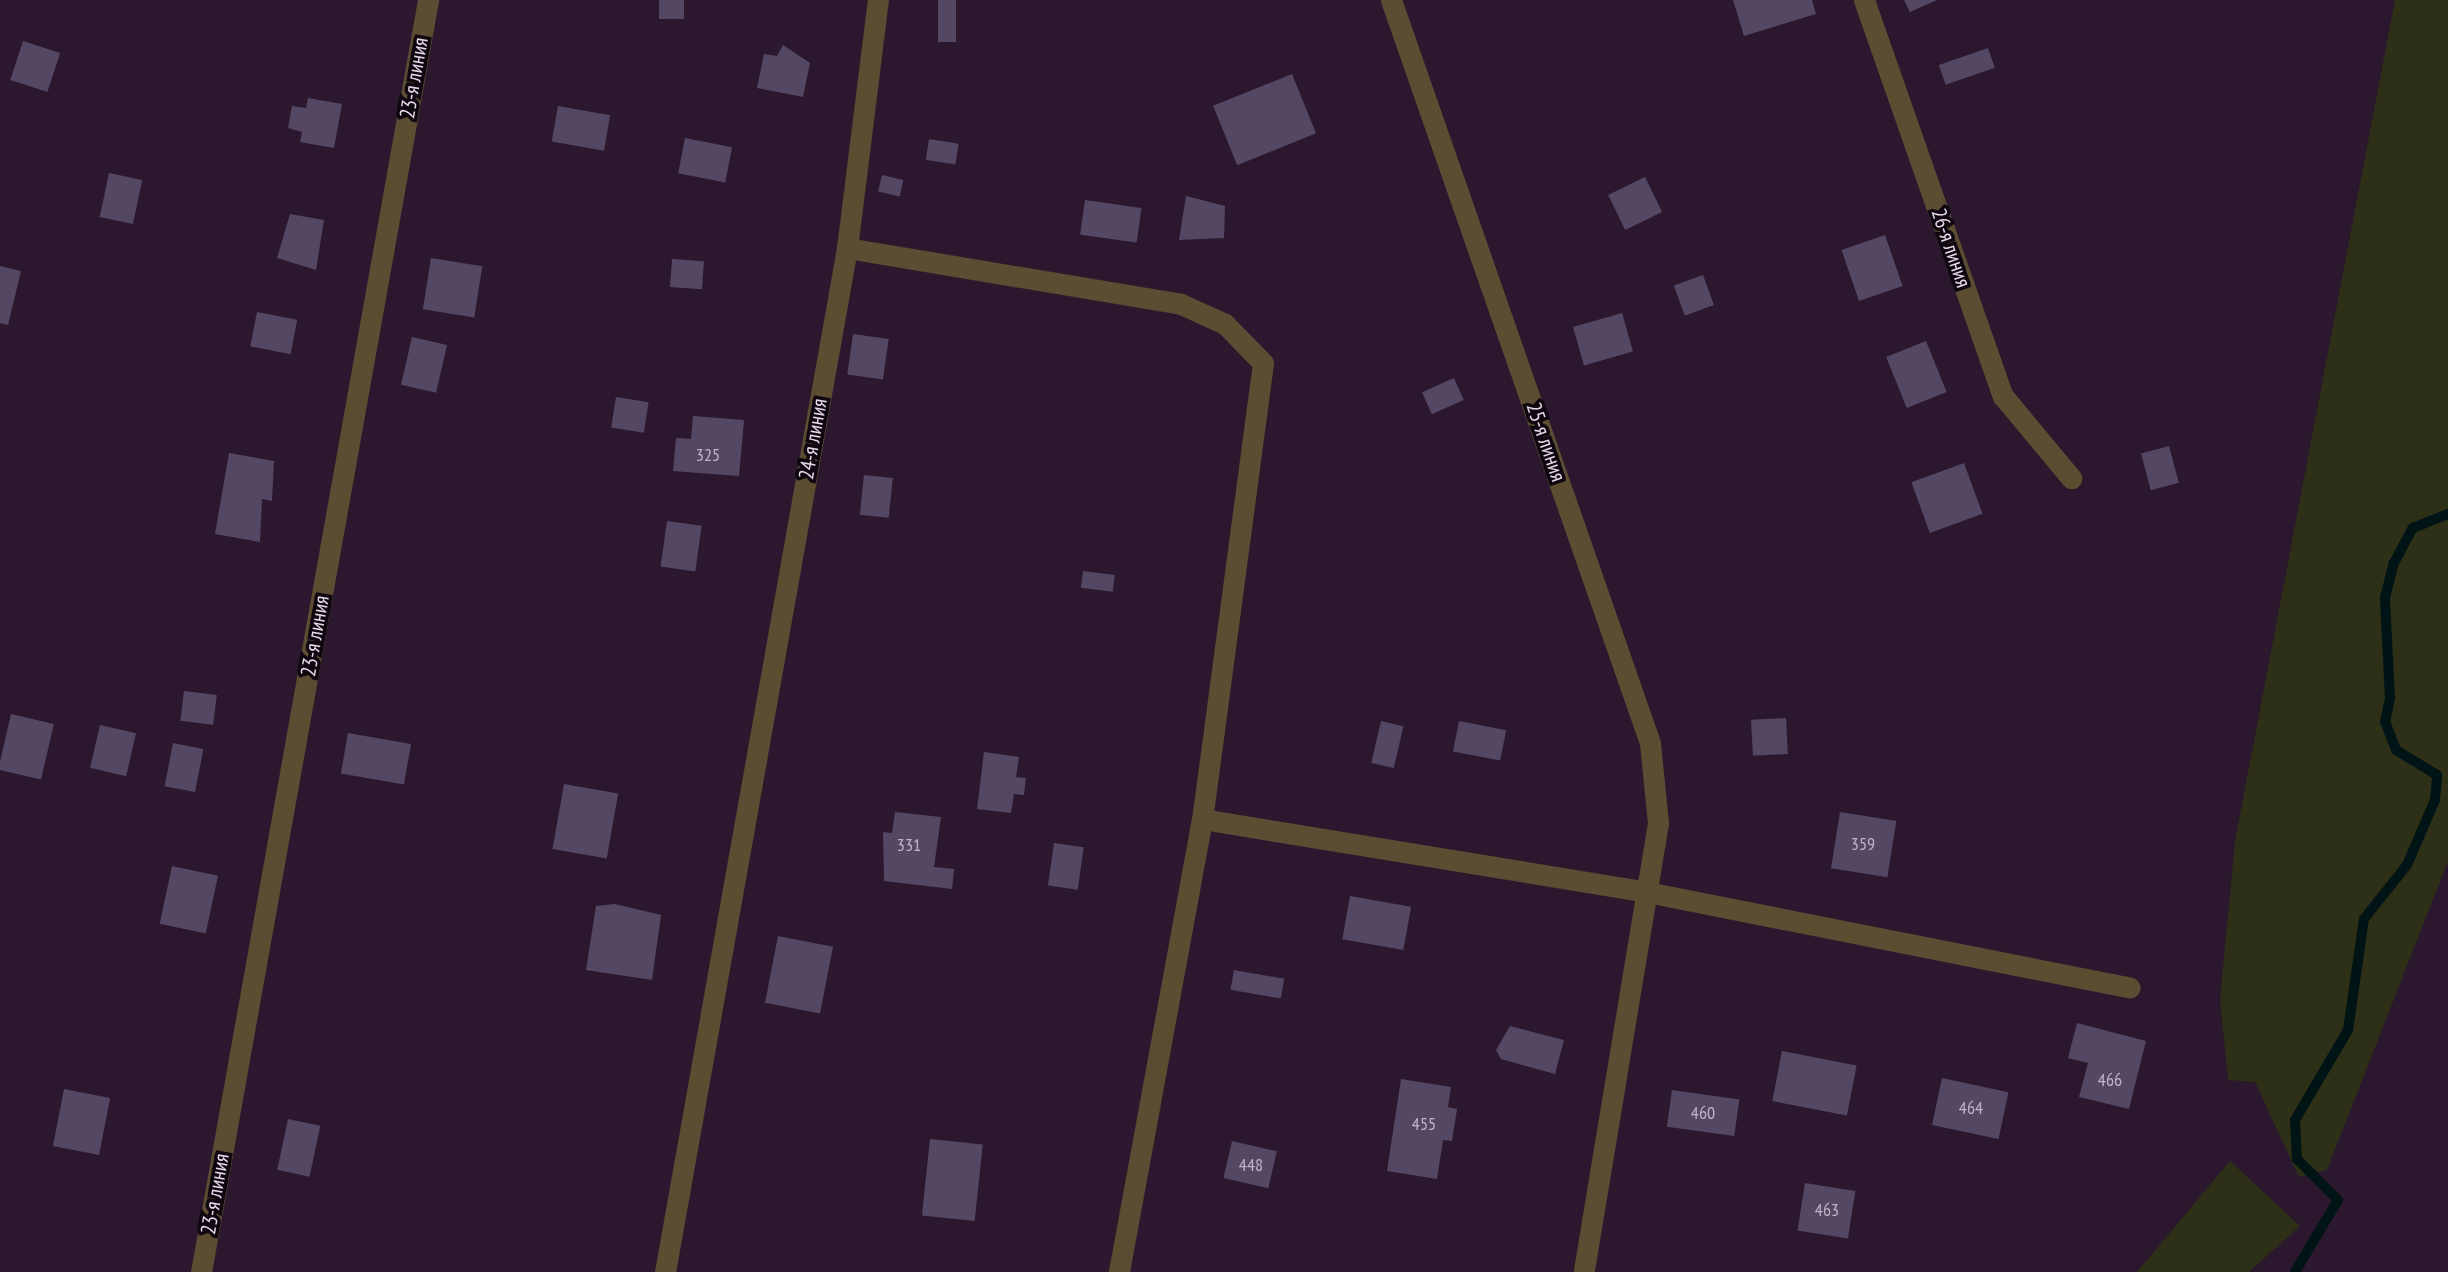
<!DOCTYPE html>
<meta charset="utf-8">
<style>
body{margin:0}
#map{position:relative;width:2448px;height:1272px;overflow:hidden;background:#2b182e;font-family:"PT Sans Narrow",sans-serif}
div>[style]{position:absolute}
.green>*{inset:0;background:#2d2f16}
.stream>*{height:10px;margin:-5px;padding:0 5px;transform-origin:5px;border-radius:5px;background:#001315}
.building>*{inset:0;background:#544764;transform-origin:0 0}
.minor>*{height:21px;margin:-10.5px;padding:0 10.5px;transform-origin:10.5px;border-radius:10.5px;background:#5c4c32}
span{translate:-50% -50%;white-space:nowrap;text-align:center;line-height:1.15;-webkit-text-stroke:7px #0f0710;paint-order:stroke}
.number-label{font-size:18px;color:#c2b4c7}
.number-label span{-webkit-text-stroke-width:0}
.street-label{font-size:21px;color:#e6d9e8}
</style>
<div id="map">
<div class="green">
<i style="clip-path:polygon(2395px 0,2448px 0,2448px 861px,2327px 1170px,2299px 1177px,2255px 1082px,2228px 1080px,2220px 1000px,2235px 841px)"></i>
<i style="clip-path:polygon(2230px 1161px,2300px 1226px,2249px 1272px,2137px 1272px)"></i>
</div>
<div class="stream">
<i style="left:2295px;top:1272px;width:84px;rotate:-59.2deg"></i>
<i style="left:2338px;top:1200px;width:58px;rotate:-135deg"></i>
<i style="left:2297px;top:1159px;width:39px;rotate:-93deg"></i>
<i style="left:2295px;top:1120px;width:104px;rotate:-59.5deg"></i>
<i style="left:2348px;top:1030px;width:112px;rotate:-81.8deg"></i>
<i style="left:2364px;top:919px;width:69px;rotate:-51.5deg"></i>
<i style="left:2407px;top:865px;width:71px;rotate:-66.7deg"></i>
<i style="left:2435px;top:800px;width:25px;rotate:-85deg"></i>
<i style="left:2437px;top:775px;width:48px;rotate:-148.6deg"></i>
<i style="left:2396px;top:750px;width:30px;rotate:-111deg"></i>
<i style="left:2385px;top:722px;width:25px;rotate:-78deg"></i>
<i style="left:2390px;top:698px;width:100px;rotate:-92.9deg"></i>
<i style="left:2385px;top:598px;width:36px;rotate:-76deg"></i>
<i style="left:2394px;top:563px;width:40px;rotate:-62deg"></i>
<i style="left:2413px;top:528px;width:38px;rotate:-22deg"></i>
</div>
<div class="building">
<i style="left:659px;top:0;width:25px;height:19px"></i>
<i style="left:938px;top:0;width:18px;height:42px"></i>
<i style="clip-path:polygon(1733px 0,1812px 0,1816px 14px,1744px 36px)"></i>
<i style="clip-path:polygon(1904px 0,1937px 0,1910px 12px)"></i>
<i style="left:23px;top:41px;width:39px;height:41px;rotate:18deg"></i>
<i style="clip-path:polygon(783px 45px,810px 63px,803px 97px,757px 88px,764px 54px,777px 56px)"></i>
<i style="left:1988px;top:48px;width:21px;height:52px;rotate:71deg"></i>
<i style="left:1292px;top:74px;width:64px;height:85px;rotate:68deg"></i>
<i style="clip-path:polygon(308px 98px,342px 104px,334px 148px,300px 142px,302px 132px,288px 128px,292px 106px,306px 108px)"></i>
<i style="left:558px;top:106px;width:53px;height:36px;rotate:10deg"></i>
<i style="left:685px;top:138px;width:48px;height:36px;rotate:11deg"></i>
<i style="left:929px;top:139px;width:30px;height:21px;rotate:9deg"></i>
<i style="left:109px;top:173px;width:34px;height:45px;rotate:12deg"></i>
<i style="left:882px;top:175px;width:22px;height:17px;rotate:13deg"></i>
<i style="left:1645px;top:177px;width:39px;height:41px;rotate:64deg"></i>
<i style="clip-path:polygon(1186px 196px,1225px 206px,1224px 238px,1179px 240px)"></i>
<i style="left:1085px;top:200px;width:57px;height:35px;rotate:8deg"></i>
<i style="clip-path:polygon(290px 214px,324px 220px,316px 270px,277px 258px)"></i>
<i style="left:1885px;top:235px;width:54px;height:46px;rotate:71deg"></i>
<i style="left:431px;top:258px;width:52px;height:52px;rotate:9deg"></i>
<i style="left:672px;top:259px;width:32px;height:28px;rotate:4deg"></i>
<i style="clip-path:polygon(0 266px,21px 271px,8px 325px,0 323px)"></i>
<i style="left:1703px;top:275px;width:32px;height:31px;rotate:70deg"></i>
<i style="left:257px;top:312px;width:41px;height:35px;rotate:11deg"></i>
<i style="left:1622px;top:313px;width:40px;height:51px;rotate:74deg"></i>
<i style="left:853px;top:334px;width:36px;height:41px;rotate:8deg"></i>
<i style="left:412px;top:337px;width:36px;height:49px;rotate:13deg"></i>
<i style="left:1926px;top:341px;width:55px;height:43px;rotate:68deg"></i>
<i style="left:1454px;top:378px;width:24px;height:35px;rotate:66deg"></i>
<i style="left:616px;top:397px;width:33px;height:31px;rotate:9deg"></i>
<i style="clip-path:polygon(693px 416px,744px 420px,739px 476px,673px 471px,676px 438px,691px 439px)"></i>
<i style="left:2169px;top:446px;width:38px;height:29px;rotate:75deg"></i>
<i style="clip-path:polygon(229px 453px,274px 461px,272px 501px,262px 499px,260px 542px,215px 534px)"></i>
<i style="left:1964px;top:463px;width:54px;height:56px;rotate:70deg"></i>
<i style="left:864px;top:475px;width:29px;height:40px;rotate:6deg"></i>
<i style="left:667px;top:521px;width:35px;height:46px;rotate:8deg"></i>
<i style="left:1083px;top:571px;width:32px;height:17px;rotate:7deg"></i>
<i style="left:184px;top:691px;width:33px;height:30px;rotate:7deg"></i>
<i style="left:11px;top:714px;width:44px;height:57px;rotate:13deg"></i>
<i style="left:1786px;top:718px;width:36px;height:35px;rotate:87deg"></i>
<i style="left:1381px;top:721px;width:23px;height:43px;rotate:13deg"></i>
<i style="left:1459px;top:721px;width:48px;height:31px;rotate:11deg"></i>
<i style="left:100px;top:725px;width:37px;height:44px;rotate:13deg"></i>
<i style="left:348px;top:733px;width:64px;height:41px;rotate:10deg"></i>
<i style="left:173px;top:743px;width:31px;height:44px;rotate:11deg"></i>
<i style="clip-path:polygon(984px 752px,1019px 757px,1016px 777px,1026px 778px,1024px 795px,1014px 794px,1011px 813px,977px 809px)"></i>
<i style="left:564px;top:784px;width:55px;height:66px;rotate:10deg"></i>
<i style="clip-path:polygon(895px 812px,941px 817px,934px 867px,954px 869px,952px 889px,884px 881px,883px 832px,892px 833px)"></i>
<i style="left:1840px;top:812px;width:57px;height:57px;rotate:9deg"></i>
<i style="left:1054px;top:843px;width:30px;height:43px;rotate:8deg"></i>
<i style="left:172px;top:866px;width:47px;height:59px;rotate:12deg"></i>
<i style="left:1350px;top:896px;width:62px;height:44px;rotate:10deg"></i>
<i style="clip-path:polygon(615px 904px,661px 915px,652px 980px,586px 970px,596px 906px)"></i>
<i style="left:778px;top:936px;width:56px;height:68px;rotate:11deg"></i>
<i style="left:1234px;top:970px;width:51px;height:20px;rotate:10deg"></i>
<i style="clip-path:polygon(2077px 1023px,2146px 1041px,2129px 1109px,2079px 1097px,2088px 1063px,2068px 1058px)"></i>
<i style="clip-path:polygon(1510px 1026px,1564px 1040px,1555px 1074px,1501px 1059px,1496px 1050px)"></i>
<i style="left:1782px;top:1051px;width:76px;height:51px;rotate:11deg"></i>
<i style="left:1942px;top:1078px;width:68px;height:48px;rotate:12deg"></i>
<i style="clip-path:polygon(1401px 1079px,1451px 1087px,1448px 1107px,1457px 1109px,1452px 1141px,1443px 1140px,1437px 1179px,1387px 1171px)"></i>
<i style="left:64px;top:1089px;width:47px;height:58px;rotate:11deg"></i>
<i style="left:1672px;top:1090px;width:68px;height:37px;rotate:8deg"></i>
<i style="left:288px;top:1119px;width:33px;height:52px;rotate:12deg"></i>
<i style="left:930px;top:1139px;width:53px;height:77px;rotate:6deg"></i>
<i style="left:1232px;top:1141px;width:46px;height:38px;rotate:13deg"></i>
<i style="left:1805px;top:1183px;width:51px;height:48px;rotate:9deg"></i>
</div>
<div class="minor">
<i style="left:1391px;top:0;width:787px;rotate:70.78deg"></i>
<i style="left:1650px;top:743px;width:80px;rotate:84.3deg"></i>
<i style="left:1658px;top:823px;width:455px;rotate:99.4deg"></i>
<i style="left:1864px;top:0;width:420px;rotate:70.7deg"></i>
<i style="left:2003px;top:396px;width:107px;rotate:50.3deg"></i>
<i style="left:847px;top:248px;width:339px;rotate:9.5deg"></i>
<i style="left:1181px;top:304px;width:48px;rotate:24.4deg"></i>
<i style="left:1225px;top:324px;width:54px;rotate:45.7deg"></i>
<i style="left:1263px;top:363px;width:460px;rotate:97.6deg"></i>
<i style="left:1202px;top:819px;width:461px;rotate:100.4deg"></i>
<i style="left:1202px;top:819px;width:451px;rotate:9.3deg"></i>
<i style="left:1647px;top:892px;width:492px;rotate:11.2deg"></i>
<i style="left:201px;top:1272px;width:1292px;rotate:-79.88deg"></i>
<i style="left:665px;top:1272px;width:1040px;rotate:-79.92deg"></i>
<i style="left:847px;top:248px;width:250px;rotate:-82.9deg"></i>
</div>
<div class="number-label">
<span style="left:708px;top:455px">325</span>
<span style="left:1863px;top:844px">359</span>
<span style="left:909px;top:845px">331</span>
<span style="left:2110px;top:1080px">466</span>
<span style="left:1971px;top:1108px">464</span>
<span style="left:1703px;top:1113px">460</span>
<span style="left:1424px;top:1124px">455</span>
<span style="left:1251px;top:1165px">448</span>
<span style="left:1827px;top:1210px">463</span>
</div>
<div class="street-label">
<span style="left:414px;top:78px;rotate:-80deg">23-я линия</span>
<span style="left:1951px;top:248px;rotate:71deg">26-я линия</span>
<span style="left:813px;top:439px;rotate:-80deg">24-я линия</span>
<span style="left:1546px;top:442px;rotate:71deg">25-я линия</span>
<span style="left:315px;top:636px;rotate:-80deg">23-я линия</span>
<span style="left:215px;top:1194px;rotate:-80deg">23-я линия</span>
</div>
</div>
